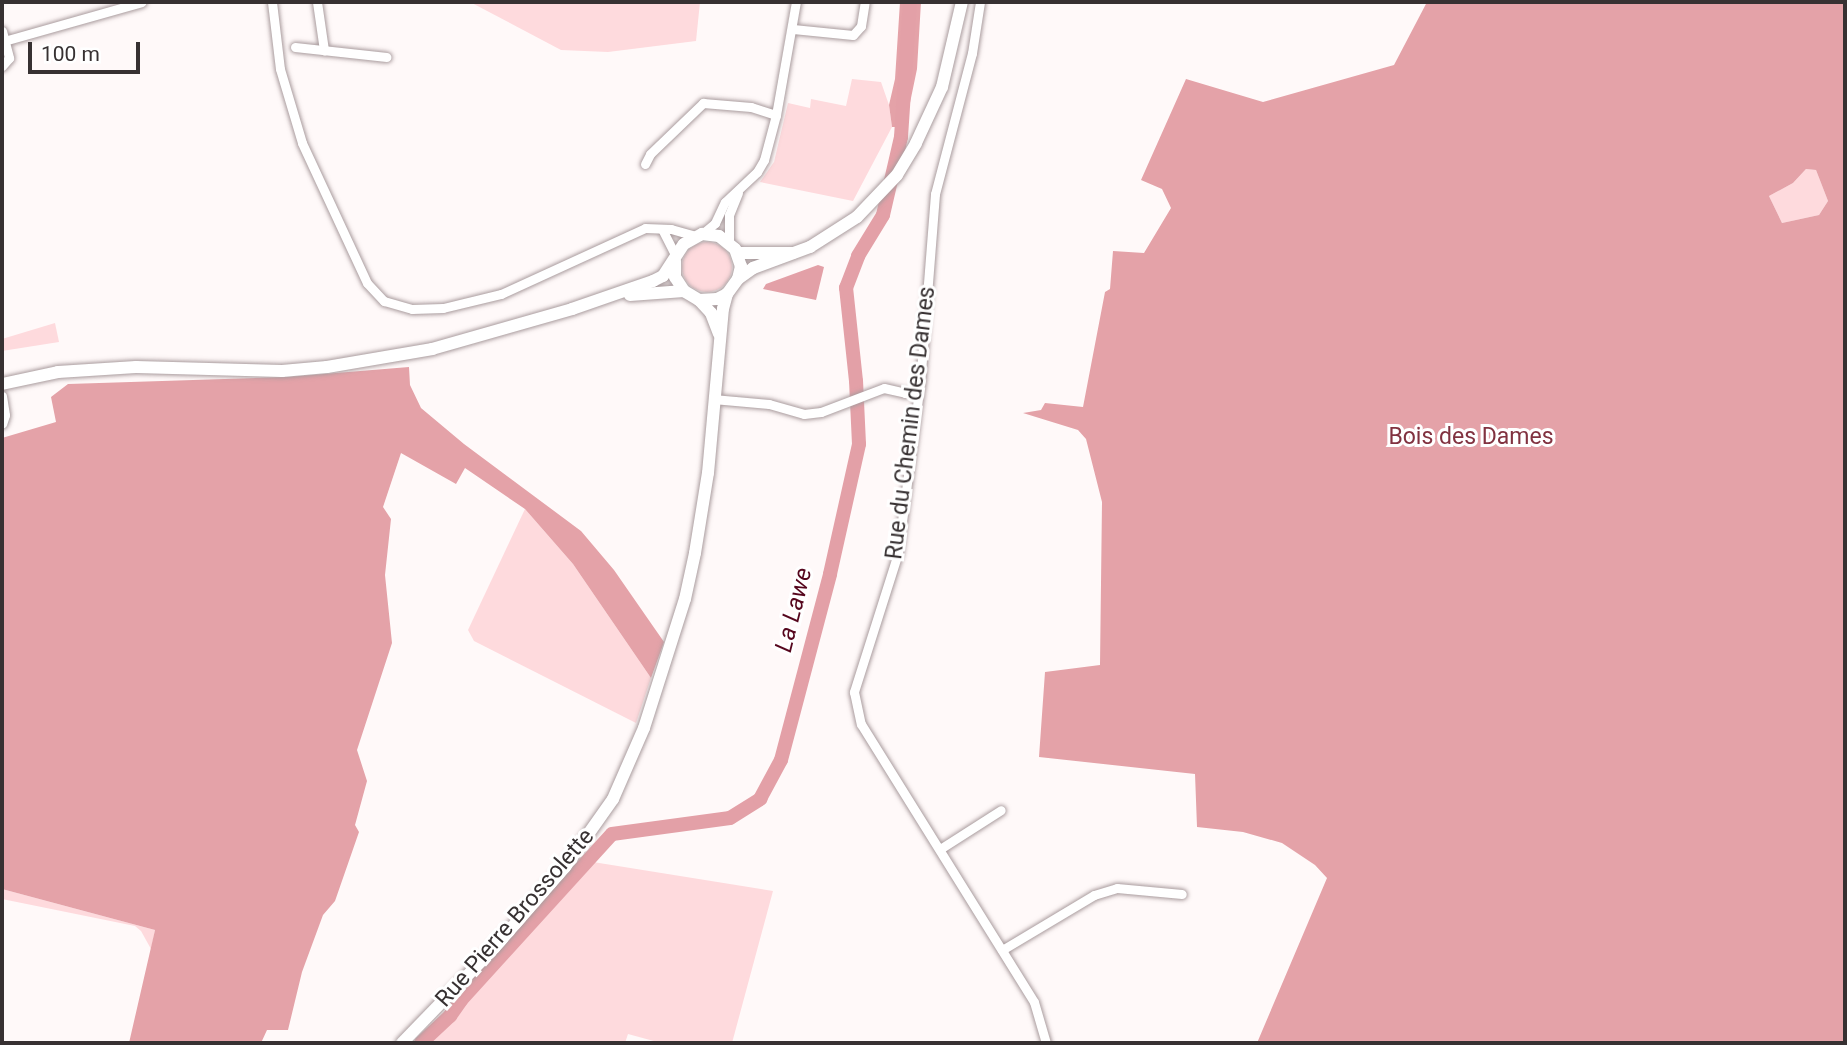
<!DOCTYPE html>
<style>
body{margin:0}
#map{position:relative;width:1847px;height:1045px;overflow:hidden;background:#fff9f9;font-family:Roboto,sans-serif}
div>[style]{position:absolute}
.green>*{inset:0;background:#fedadd}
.round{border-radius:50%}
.forest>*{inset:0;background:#e4a2a8}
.water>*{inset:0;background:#e3a0a7}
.river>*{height:14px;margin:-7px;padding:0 7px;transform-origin:7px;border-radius:7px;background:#e3a0a7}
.roads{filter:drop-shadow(0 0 2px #aa9c9e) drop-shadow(0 0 2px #aa9c9e)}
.street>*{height:9px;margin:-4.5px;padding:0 4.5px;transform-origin:4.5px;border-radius:4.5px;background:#fff}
.secondary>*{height:12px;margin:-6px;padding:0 6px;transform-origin:6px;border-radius:6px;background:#fff}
span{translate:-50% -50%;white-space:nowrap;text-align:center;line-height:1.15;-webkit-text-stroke:6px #fff;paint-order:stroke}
.street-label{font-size:23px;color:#373132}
.park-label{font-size:23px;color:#813240}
.water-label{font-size:24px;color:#56061d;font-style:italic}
.frame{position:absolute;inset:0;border:4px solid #373132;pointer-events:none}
.scale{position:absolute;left:28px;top:42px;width:112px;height:32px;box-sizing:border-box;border:4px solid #373132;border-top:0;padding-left:9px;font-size:21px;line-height:24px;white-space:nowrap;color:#373132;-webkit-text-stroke:5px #fff;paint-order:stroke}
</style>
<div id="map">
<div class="green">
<i style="clip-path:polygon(470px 2px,700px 2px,696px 41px,608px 52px,561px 50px)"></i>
<i style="clip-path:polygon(852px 79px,881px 82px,889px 105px,892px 127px,853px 201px,760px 182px,774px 162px,788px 103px,810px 108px,811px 99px,846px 106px)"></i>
<i style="clip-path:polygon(1806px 169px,1816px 170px,1828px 201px,1819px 215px,1782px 223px,1769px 196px,1793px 183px)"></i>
<i class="round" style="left:682px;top:242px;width:50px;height:50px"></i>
<i style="clip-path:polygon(55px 323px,59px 342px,2px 351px,2px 339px)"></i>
<i style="clip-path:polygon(525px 509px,573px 564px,651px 678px,636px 723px,474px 641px,468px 630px)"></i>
<i style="clip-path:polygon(593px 862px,773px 891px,732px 1043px,661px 1043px,628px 1034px,625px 1043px,430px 1043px)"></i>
<i style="clip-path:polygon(2px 889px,155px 930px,151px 949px,141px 931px,135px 926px,2px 899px)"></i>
</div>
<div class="forest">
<i style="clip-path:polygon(900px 2px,921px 2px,917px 69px,905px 127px,892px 127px,889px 105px,895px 79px)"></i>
<i style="clip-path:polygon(evenodd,1427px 2px,1845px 2px,1845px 1043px,1257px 1043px,1327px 878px,1315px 865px,1282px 843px,1243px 832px,1197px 827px,1195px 774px,1039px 757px,1045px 672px,1100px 665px,1102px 502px,1086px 439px,1078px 430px,1023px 413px,1041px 410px,1045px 403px,1083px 407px,1105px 292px,1110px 289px,1113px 251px,1144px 253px,1171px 208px,1162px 189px,1141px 180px,1186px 79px,1263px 102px,1394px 65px,1427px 2px,1806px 169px,1816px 170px,1828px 201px,1819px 215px,1782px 223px,1769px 196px,1793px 183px,1806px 169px)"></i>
<i style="clip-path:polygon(409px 367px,410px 385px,421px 408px,464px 444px,581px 531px,614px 570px,664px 642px,651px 678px,573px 564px,525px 509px,465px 468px,456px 484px,401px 453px,383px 507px,391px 519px,385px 575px,392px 643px,357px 750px,367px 781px,355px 825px,359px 832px,335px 901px,323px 915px,302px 972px,288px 1030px,267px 1030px,261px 1043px,129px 1043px,155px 930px,2px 889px,2px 438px,56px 422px,51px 397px,68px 384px,287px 377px)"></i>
</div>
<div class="water">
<i style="clip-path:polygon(818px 265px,824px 267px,816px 300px,763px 289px,766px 284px)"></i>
</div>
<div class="river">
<i style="left:421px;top:1043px;width:40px;rotate:-43deg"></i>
<i style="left:450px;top:1016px;width:19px;rotate:-55deg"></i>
<i style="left:461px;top:1000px;width:224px;rotate:-47.7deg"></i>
<i style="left:612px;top:834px;width:119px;rotate:-7.7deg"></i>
<i style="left:730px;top:818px;width:36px;rotate:-32deg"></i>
<i style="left:760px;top:799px;width:44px;rotate:-61.7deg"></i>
<i style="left:781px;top:760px;width:192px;rotate:-75.2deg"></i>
<i style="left:830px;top:574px;width:133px;rotate:-77.4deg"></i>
<i style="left:859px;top:444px;width:63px;rotate:-92.7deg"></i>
<i style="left:856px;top:381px;width:94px;rotate:-96.1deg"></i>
<i style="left:846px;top:288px;width:34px;rotate:-69deg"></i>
<i style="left:858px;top:256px;width:48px;rotate:-58.6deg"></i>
<i style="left:883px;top:215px;width:80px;rotate:-77deg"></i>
<i style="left:901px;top:137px;width:135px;rotate:-86.2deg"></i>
</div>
<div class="roads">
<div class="street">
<i style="left:272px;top:2px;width:67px;rotate:83.2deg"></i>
<i style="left:280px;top:69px;width:77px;rotate:73.4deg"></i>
<i style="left:302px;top:143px;width:154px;rotate:65.1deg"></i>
<i style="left:367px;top:283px;width:25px;rotate:47deg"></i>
<i style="left:384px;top:301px;width:29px;rotate:16deg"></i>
<i style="left:412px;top:309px;width:31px;rotate:-2deg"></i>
<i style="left:443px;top:308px;width:60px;rotate:-13.6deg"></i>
<i style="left:501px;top:294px;width:158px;rotate:-24.6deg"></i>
<i style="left:645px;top:228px;width:26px;rotate:2deg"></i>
<i style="left:671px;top:229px;width:26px;rotate:16deg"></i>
<i style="left:317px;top:2px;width:49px;rotate:81.7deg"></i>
<i style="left:980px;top:2px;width:52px;rotate:98.9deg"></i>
<i style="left:972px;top:53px;width:146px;rotate:104.7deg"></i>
<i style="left:935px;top:194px;width:190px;rotate:94.5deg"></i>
<i style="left:920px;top:383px;width:171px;rotate:97.4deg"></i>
<i style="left:898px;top:553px;width:146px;rotate:107.6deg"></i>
<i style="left:854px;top:692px;width:33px;rotate:78deg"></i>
<i style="left:861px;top:724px;width:327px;rotate:58.1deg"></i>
<i style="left:1034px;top:1002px;width:43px;rotate:73.7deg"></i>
<i style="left:793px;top:29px;width:60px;rotate:5.7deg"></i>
<i style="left:853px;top:35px;width:12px;rotate:-48deg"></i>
<i style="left:861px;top:26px;width:24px;rotate:-81deg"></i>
<i style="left:2px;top:31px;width:28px;rotate:75deg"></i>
<i style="left:9px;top:58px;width:11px;rotate:131deg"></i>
<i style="left:4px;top:41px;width:143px;rotate:-15.8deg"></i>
<i style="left:295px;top:47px;width:92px;rotate:6.3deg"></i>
<i style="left:645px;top:164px;width:11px;rotate:-63deg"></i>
<i style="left:650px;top:154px;width:74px;rotate:-43.9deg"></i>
<i style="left:703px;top:103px;width:48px;rotate:4.8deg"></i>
<i style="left:751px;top:107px;width:26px;rotate:18deg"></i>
<i style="left:662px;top:229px;width:30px;rotate:63deg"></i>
<i style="left:702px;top:234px;width:17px;rotate:-40deg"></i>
<i style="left:715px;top:223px;width:23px;rotate:-65deg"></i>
<i style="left:725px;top:202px;width:44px;rotate:-43.2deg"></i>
<i style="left:757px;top:172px;width:14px;rotate:-60deg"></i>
<i style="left:764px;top:160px;width:47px;rotate:-75.1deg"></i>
<i style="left:776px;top:115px;width:115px;rotate:-80deg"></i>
<i style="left:729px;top:242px;width:27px;rotate:-90deg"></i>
<i style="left:729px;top:215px;width:24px;rotate:-68deg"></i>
<i style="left:2px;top:396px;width:19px;rotate:81deg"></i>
<i style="left:5px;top:415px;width:9px;rotate:108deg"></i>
<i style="left:713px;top:399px;width:56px;rotate:5.1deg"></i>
<i style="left:769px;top:404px;width:36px;rotate:16deg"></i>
<i style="left:804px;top:414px;width:17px;rotate:-7deg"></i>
<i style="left:821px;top:412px;width:67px;rotate:-20.9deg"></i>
<i style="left:884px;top:388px;width:22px;rotate:13deg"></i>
<i style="left:905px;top:393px;width:13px;rotate:-9deg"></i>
<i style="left:940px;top:849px;width:72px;rotate:-32.6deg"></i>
<i style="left:1002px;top:950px;width:107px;rotate:-30.9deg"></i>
<i style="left:1094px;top:895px;width:24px;rotate:-17deg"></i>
<i style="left:1117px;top:888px;width:65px;rotate:5.3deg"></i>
</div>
<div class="secondary">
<i style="left:737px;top:253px;width:56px"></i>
<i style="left:675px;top:261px;width:16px;rotate:90deg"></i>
<i style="left:675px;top:277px;width:17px;rotate:57deg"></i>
<i style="left:684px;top:291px;width:17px;rotate:31deg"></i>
<i style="left:699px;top:300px;width:18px;rotate:-3deg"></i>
<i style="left:717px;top:299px;width:11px;rotate:-27deg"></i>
<i style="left:727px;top:294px;width:19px;rotate:-54deg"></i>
<i style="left:738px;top:279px;width:19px;rotate:-36deg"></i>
<i style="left:753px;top:268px;width:61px;rotate:-20.2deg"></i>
<i style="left:810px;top:247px;width:56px;rotate:-32.6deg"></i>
<i style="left:857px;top:217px;width:58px;rotate:-46.4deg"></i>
<i style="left:897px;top:175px;width:37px;rotate:-59deg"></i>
<i style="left:916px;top:143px;width:62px;rotate:-65.1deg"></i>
<i style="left:942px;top:87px;width:87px;rotate:-76.8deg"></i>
<i style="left:630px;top:295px;width:54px;rotate:-4.2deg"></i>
<i style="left:699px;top:300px;width:18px;rotate:47deg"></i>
<i style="left:711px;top:313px;width:22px;rotate:69deg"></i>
<i style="left:2px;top:384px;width:57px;rotate:-12.1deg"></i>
<i style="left:58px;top:372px;width:78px;rotate:-3.7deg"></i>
<i style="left:136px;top:367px;width:146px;rotate:1.6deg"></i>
<i style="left:282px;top:371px;width:45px;rotate:-5.1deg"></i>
<i style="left:327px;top:367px;width:107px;rotate:-9.7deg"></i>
<i style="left:432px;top:349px;width:146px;rotate:-15.9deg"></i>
<i style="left:572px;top:309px;width:86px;rotate:-19.1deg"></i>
<i style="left:653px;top:281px;width:11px;rotate:-27deg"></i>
<i style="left:663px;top:276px;width:38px;rotate:-57deg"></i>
<i style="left:684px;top:244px;width:21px;rotate:-29deg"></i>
<i style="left:702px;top:234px;width:17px;rotate:7deg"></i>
<i style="left:719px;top:236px;width:21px;rotate:39deg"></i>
<i style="left:735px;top:249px;width:18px;rotate:71deg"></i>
<i style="left:741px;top:266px;width:13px;rotate:103deg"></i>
<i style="left:402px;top:1043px;width:132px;rotate:-45.9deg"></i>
<i style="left:494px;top:948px;width:108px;rotate:-48.8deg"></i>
<i style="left:565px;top:867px;width:83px;rotate:-54.8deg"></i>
<i style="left:613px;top:799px;width:77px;rotate:-66.4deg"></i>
<i style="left:644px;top:728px;width:135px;rotate:-72.4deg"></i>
<i style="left:685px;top:599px;width:47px;rotate:-77.7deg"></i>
<i style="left:695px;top:553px;width:81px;rotate:-80.8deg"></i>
<i style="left:708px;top:473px;width:165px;rotate:-84.8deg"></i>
<i style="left:723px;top:309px;width:16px;rotate:-75deg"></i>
</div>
</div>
<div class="street-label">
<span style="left:911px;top:423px;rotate:-83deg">Rue du Chemin des Dames</span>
<span style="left:515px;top:918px;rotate:-49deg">Rue Pierre Brossolette</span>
</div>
<div class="park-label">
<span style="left:1471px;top:437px">Bois des Dames</span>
</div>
<div class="water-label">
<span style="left:794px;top:610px;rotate:-76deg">La Lawe</span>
</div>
<div class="frame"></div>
<div class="scale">100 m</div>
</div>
